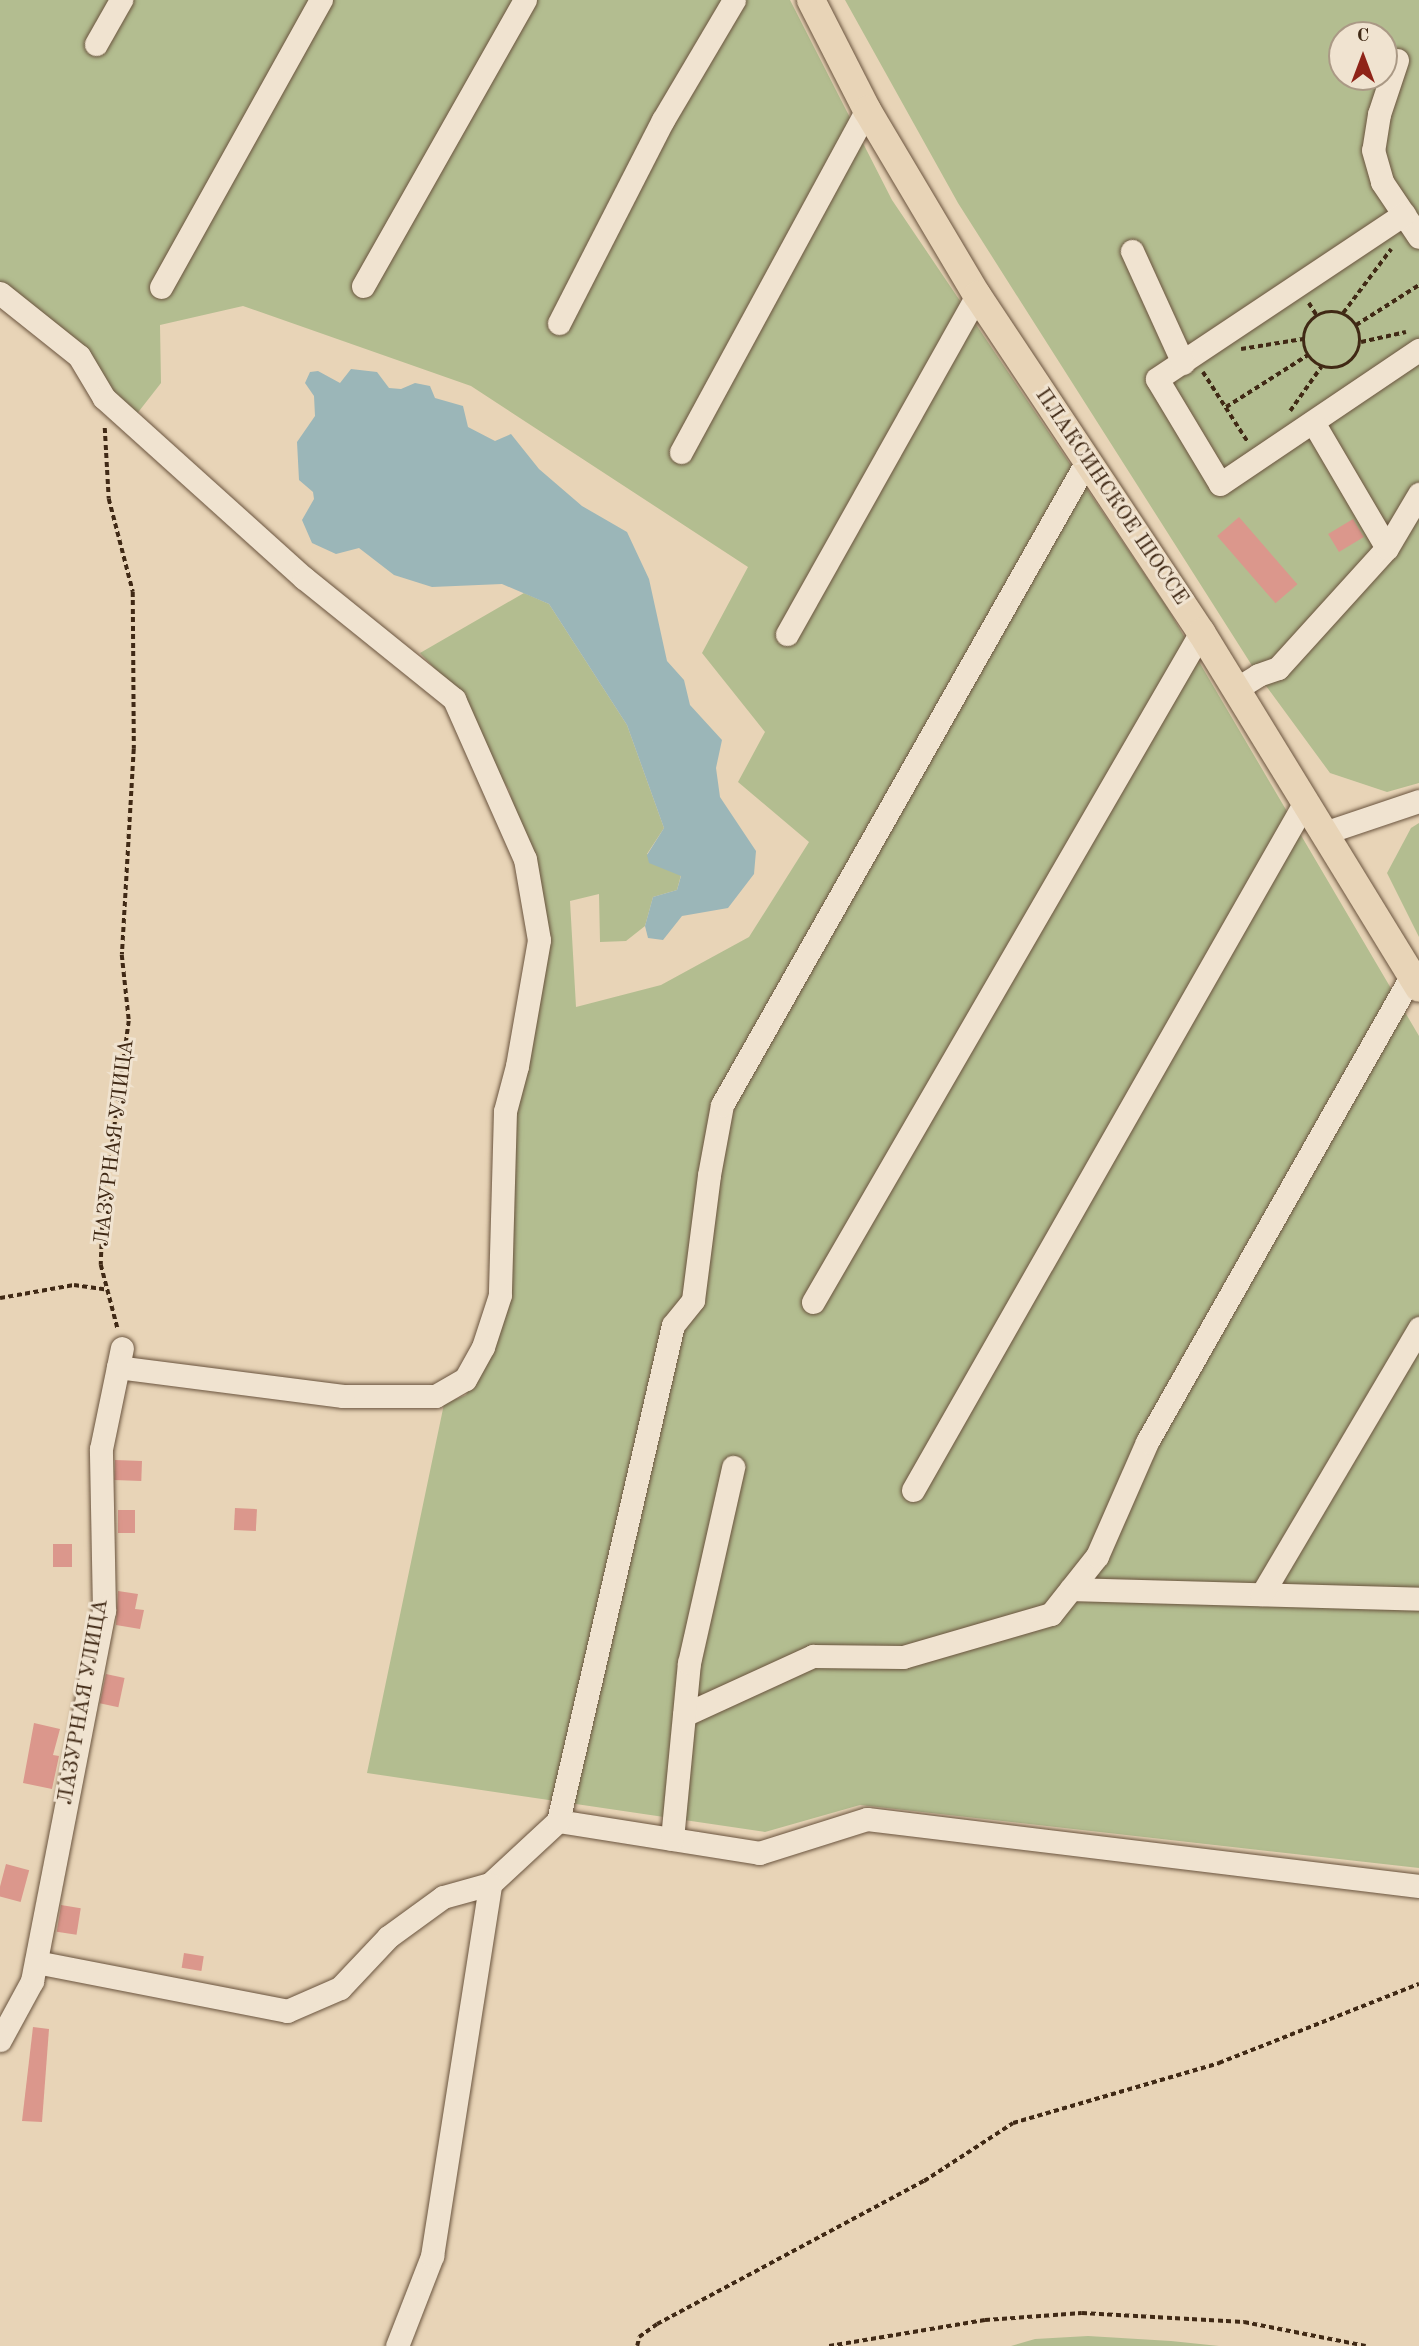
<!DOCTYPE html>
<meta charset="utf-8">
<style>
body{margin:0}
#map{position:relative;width:1419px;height:2346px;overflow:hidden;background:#e8d4b7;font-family:"Old Standard TT",serif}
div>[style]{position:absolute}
.green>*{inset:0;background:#b3bd90}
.water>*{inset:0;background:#9bb6b8}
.building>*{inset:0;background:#db978c;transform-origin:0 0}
.path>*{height:3.5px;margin-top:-1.75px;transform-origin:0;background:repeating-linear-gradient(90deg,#402915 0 5px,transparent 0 8.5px)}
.path>.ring{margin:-1.75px;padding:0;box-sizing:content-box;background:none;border:3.5px solid #402915;border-radius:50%}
.roads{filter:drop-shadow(0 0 2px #6a543e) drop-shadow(0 0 2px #6a543e)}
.minor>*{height:23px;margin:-11.5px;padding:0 11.5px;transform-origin:11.5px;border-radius:11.5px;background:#f0e3d0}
.major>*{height:28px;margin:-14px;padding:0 14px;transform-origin:14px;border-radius:14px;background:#e8d4b7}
span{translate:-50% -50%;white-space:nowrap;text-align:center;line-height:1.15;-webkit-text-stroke:6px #f0e3d0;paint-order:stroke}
.street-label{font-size:21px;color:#402915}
.north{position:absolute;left:1328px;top:21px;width:70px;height:70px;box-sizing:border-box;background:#f0e3d0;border:2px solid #aa9985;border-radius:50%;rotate:0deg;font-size:19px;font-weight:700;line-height:28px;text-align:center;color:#402915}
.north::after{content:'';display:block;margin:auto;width:24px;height:32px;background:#8f2418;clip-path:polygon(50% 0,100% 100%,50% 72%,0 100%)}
</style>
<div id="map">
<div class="green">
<i style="clip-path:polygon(0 0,790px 0,892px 200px,1168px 609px,1419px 1036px,1419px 1868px,860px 1805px,765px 1832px,367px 1773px,444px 1404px,466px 1395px,511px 1300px,511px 1133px,543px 921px,509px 790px,486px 754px,462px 697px,420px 653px,524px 593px,549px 604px,627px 725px,664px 828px,647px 854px,681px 875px,677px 890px,653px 897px,645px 926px,626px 941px,600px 942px,599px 894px,570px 901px,576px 1007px,661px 985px,749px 937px,809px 842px,738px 782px,765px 732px,702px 653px,748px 567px,471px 386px,243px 306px,160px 325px,161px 383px,136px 415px,0 284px)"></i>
<i style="clip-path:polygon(evenodd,845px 0,1419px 0,1419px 783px,1387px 792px,1330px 773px,1258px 675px,958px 203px,845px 0,1342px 35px,1384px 35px,1384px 77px,1342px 77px,1342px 35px)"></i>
<i style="clip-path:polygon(1419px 823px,1419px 937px,1387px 873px,1411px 828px)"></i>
<i style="clip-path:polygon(1088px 2336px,1171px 2341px,1219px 2346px,1011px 2346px,1035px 2339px)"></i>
</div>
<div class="water">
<i style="clip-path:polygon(351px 369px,377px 372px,389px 388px,401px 389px,415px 383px,430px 386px,435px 398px,463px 406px,468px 427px,495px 441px,511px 434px,539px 469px,582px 506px,627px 532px,649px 579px,667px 661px,684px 680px,690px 705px,722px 740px,716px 768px,720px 797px,756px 851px,754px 874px,728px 908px,682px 916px,663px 940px,648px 938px,645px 926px,653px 897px,677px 890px,681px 876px,649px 863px,647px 855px,664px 828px,627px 725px,549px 604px,502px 584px,432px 587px,394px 575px,359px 548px,336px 554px,312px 543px,302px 520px,314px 499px,313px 492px,299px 480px,297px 442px,315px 416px,314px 396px,305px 383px,310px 372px,318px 371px,340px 383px)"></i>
</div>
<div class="building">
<i style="left:1239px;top:517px;width:89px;height:29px;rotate:49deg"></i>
<i style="left:1353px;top:519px;width:21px;height:29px;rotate:59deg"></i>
<i style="left:115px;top:1460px;width:27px;height:20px;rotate:2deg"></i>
<i style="left:235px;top:1508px;width:22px;height:22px;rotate:3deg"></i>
<i style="left:135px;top:1510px;width:23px;height:17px;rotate:90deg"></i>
<i style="left:53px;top:1544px;width:19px;height:23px"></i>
<i style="clip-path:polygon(118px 1591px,138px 1594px,135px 1609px,144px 1610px,140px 1629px,116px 1625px)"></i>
<i style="left:106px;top:1674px;width:19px;height:30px;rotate:12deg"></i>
<i style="clip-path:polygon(34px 1723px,60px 1729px,53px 1755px,59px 1756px,52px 1789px,23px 1783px)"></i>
<i style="left:6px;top:1864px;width:24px;height:33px;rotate:15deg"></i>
<i style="left:61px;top:1905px;width:20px;height:27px;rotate:9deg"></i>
<i style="left:184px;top:1953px;width:20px;height:15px;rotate:9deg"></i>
<i style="clip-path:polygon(33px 2027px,49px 2029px,42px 2122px,22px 2121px)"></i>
</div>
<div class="path">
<i style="left:1309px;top:303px;width:15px;rotate:58deg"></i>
<i class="ring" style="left:1304px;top:312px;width:52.5px;height:52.5px"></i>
<i style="left:1343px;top:313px;width:80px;rotate:-53.1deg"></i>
<i style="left:1356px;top:325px;width:75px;rotate:-32.4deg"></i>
<i style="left:1361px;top:342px;width:46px;rotate:-12.5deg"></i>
<i style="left:1241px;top:349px;width:63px;rotate:-9.2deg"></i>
<i style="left:1203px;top:372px;width:83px;rotate:57.3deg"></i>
<i style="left:1226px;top:407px;width:97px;rotate:-32.4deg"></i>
<i style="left:1290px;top:411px;width:54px;rotate:-54.8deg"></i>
<i style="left:105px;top:428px;width:71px;rotate:86.8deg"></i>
<i style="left:109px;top:499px;width:96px;rotate:75.5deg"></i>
<i style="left:133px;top:592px;width:157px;rotate:89.6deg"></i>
<i style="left:134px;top:749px;width:206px;rotate:93.3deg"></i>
<i style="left:122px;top:955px;width:66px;rotate:83.9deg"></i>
<i style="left:129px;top:1021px;width:191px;rotate:97.8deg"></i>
<i style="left:103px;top:1210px;width:55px;rotate:92.1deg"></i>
<i style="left:101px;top:1265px;width:67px;rotate:75.3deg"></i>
<i style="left:0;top:1298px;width:75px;rotate:-10deg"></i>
<i style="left:74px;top:1285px;width:34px;rotate:8deg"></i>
<i style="left:637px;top:2346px;width:9px;rotate:-77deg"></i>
<i style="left:639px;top:2337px;width:22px;rotate:-36deg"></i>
<i style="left:657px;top:2324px;width:303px;rotate:-28.2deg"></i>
<i style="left:924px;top:2181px;width:106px;rotate:-33.1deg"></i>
<i style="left:1013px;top:2123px;width:215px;rotate:-16.2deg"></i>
<i style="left:1219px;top:2063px;width:215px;rotate:-21.6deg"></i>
<i style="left:829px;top:2346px;width:158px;rotate:-9.5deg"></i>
<i style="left:985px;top:2320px;width:97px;rotate:-4.1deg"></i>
<i style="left:1082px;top:2313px;width:162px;rotate:3.2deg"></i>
<i style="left:1244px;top:2322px;width:124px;rotate:11.1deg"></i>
</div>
<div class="roads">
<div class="minor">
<i style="left:96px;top:44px;width:51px;rotate:-60.4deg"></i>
<i style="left:1397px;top:60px;width:57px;rotate:108.4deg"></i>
<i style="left:1379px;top:114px;width:36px;rotate:99deg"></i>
<i style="left:1373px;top:150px;width:33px;rotate:74deg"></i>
<i style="left:1382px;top:182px;width:66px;rotate:56.1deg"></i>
<i style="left:1404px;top:214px;width:297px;rotate:146.3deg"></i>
<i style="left:1157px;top:379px;width:122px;rotate:59deg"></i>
<i style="left:1220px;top:484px;width:240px;rotate:-34deg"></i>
<i style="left:1132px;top:251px;width:123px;rotate:65.5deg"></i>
<i style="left:363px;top:286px;width:329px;rotate:-60.5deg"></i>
<i style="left:161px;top:287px;width:329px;rotate:-60.9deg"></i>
<i style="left:0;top:293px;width:101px;rotate:38.6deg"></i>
<i style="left:79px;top:356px;width:49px;rotate:59.2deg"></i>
<i style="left:104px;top:398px;width:269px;rotate:42deg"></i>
<i style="left:304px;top:578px;width:193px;rotate:38.9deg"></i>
<i style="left:454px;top:699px;width:175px;rotate:66.1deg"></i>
<i style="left:525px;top:859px;width:82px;rotate:80.2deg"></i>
<i style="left:539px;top:940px;width:128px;rotate:99.9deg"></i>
<i style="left:517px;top:1066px;width:47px;rotate:104.9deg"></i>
<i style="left:505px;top:1111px;width:184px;rotate:91.6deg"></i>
<i style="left:500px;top:1295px;width:55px;rotate:108.1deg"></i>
<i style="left:483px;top:1347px;width:37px;rotate:119deg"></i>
<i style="left:465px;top:1379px;width:34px;rotate:150deg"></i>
<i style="left:435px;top:1396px;width:92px;rotate:180deg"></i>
<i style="left:343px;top:1396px;width:227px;rotate:-172.7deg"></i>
<i style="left:559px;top:323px;width:228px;rotate:-62.9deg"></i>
<i style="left:663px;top:120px;width:139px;rotate:-59.4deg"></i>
<i style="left:1313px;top:422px;width:146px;rotate:59.6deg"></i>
<i style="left:681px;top:452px;width:389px;rotate:-61.5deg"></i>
<i style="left:787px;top:634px;width:389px;rotate:-60.7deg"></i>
<i style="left:1236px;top:689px;width:26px;rotate:-32deg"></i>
<i style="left:1258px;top:675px;width:21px;rotate:-19deg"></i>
<i style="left:1278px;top:668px;width:162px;rotate:-47.8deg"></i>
<i style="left:1387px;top:548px;width:63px;rotate:-59.3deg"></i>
<i style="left:1324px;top:833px;width:100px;rotate:-18.6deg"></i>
<i style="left:813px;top:1302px;width:774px;rotate:-59.92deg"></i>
<i style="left:913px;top:1490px;width:792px;rotate:-60.33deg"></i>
<i style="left:1071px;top:1589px;width:348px;rotate:1.6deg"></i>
<i style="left:1262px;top:1594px;width:309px;rotate:-59.4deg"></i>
<i style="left:684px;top:1715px;width:142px;rotate:-24.6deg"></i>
<i style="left:813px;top:1656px;width:90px;rotate:0.6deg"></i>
<i style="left:903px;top:1657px;width:154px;rotate:-16.2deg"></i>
<i style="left:1051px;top:1614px;width:74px;rotate:-51.6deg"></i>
<i style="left:1097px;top:1556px;width:124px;rotate:-66.3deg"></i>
<i style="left:1147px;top:1442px;width:537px;rotate:-60.43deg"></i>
<i style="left:558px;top:1821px;width:204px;rotate:9deg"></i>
<i style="left:759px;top:1853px;width:113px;rotate:-17.5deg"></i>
<i style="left:867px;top:1819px;width:556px;rotate:6.92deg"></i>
<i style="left:672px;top:1839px;width:177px;rotate:-84.5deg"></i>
<i style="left:689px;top:1663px;width:201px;rotate:-77.3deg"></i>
<i style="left:36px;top:1962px;width:256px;rotate:11deg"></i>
<i style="left:287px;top:2011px;width:58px;rotate:-23.5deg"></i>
<i style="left:340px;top:1988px;width:70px;rotate:-46.7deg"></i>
<i style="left:388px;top:1937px;width:68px;rotate:-36deg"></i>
<i style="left:443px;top:1897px;width:49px;rotate:-15.5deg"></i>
<i style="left:490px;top:1884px;width:93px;rotate:-42.8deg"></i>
<i style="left:558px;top:1821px;width:509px;rotate:-76.95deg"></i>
<i style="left:673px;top:1325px;width:32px;rotate:-51deg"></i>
<i style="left:693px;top:1300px;width:126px;rotate:-82.7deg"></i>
<i style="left:709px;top:1175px;width:71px;rotate:-79.5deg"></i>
<i style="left:722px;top:1105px;width:740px;rotate:-60.46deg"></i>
<i style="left:0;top:2040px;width:67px;rotate:-61.5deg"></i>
<i style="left:32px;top:1981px;width:377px;rotate:-79deg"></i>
<i style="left:104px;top:1611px;width:162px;rotate:-91.1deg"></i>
<i style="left:101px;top:1449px;width:103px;rotate:-78.3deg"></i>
<i style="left:397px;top:2346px;width:97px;rotate:-68.7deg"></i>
<i style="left:432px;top:2256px;width:376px;rotate:-81.1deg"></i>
</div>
<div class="major">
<i style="left:811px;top:0;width:123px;rotate:63deg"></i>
<i style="left:867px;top:110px;width:215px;rotate:59.3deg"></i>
<i style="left:977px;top:295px;width:405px;rotate:56.4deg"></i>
<i style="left:1201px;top:632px;width:417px;rotate:58.5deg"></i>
</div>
</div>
<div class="street-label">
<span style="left:1111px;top:497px;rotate:56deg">ПЛАКСИНСКОЕ ШОССЕ</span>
<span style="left:115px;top:1143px;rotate:-83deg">ЛАЗУРНАЯ УЛИЦА</span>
<span style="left:84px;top:1702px;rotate:-80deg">ЛАЗУРНАЯ УЛИЦА</span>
</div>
<div class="north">С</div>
</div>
